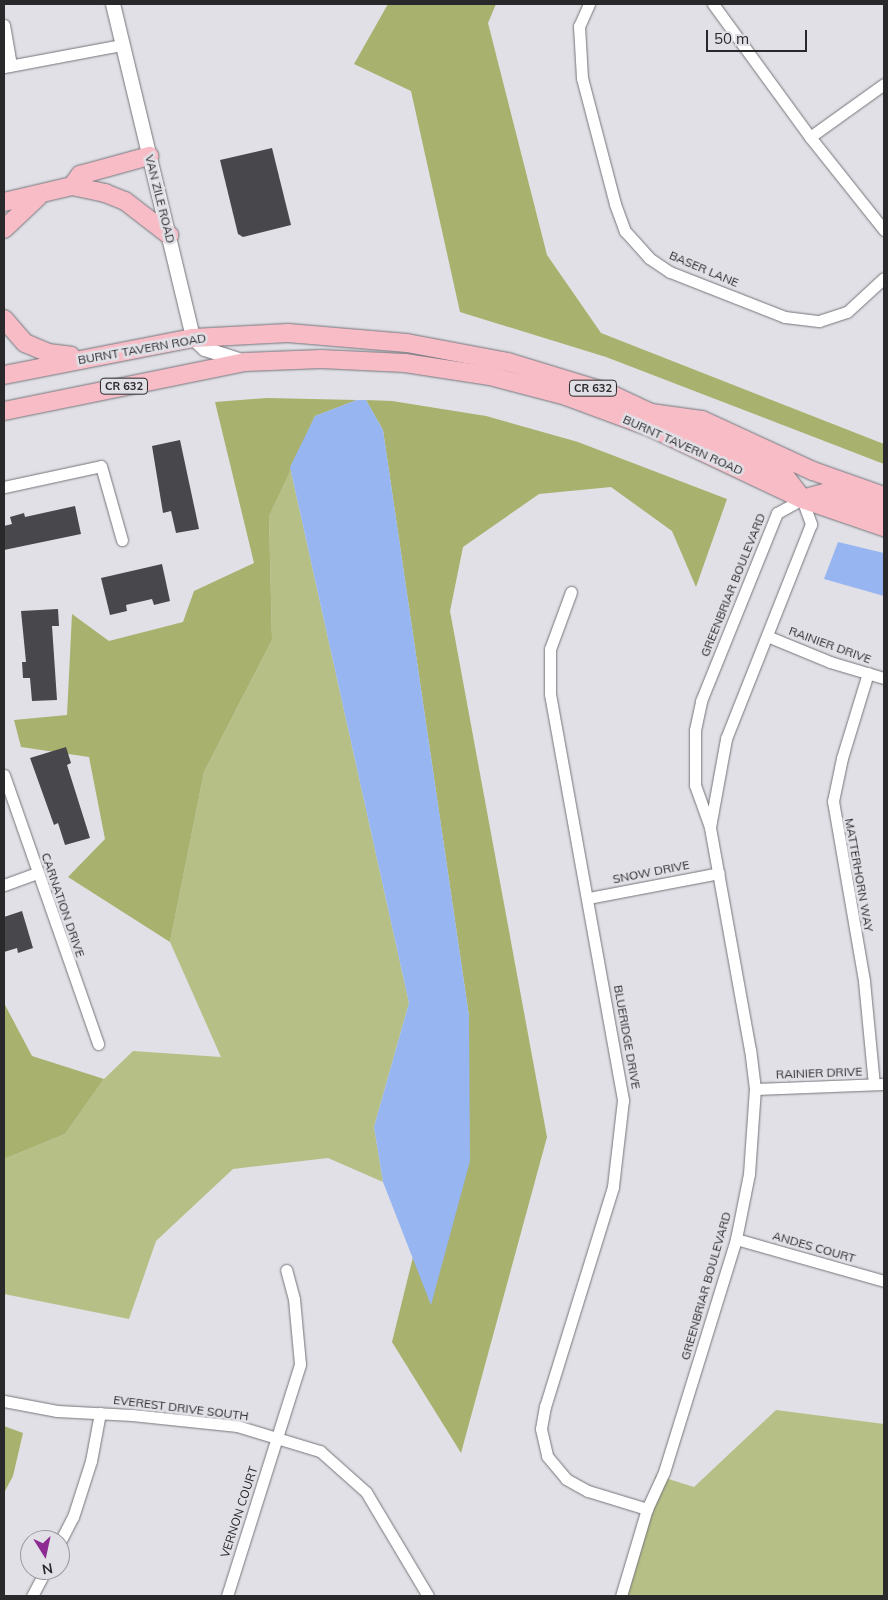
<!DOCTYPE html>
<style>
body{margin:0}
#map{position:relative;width:888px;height:1600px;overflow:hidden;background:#e0e0e6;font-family:Mulish,sans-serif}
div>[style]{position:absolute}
.green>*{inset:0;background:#b6bf86}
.forest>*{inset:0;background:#a8b16d}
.water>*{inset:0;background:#97b5f0}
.building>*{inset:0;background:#47474c}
.roads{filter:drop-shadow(0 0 1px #75757b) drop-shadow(0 0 1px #75757b)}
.minor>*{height:11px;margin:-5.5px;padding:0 5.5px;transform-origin:5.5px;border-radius:5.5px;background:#fff}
.tertiary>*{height:14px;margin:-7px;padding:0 7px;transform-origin:7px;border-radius:7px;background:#fff}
.primary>*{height:18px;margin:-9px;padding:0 9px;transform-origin:9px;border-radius:9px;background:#f8bcc7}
span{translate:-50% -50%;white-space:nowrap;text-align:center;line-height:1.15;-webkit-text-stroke:5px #e0e0e6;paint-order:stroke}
.shield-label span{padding:1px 4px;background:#e0e0e6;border:1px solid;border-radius:4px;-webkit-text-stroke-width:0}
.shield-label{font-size:11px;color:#29292b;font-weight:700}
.street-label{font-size:12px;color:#29292b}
.frame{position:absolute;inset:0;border:5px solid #29292b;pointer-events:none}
.north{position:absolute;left:20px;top:1530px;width:50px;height:50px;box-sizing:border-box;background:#e0e0e6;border:1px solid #97979b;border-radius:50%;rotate:170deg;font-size:14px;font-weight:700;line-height:20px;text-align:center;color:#29292b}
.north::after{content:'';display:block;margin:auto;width:18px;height:22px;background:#8e2b92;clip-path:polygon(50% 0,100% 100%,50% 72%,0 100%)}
.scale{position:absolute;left:706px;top:30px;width:101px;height:22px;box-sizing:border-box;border:2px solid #29292b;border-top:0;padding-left:6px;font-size:15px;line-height:18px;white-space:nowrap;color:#29292b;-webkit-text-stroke:4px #e0e0e6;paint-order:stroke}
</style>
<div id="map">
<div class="green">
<i style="clip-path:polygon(290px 467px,409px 1003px,374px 1127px,383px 1182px,328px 1158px,233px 1169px,156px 1241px,129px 1319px,4px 1294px,4px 1159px,65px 1134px,104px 1079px,133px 1051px,221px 1057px,170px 942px,204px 772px,272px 640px,269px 516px)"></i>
<i style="clip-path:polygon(776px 1410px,884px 1424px,884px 1596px,618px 1596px,656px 1475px,694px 1487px)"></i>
</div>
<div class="forest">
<i style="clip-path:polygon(388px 4px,496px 4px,488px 23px,547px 255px,601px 333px,884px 444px,884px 464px,606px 357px,460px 312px,411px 91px,354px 64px)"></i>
<i style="clip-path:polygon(267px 398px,357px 400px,315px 416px,269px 516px,272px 640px,204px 772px,170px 942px,68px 877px,105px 839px,89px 757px,21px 747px,14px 720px,67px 715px,72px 614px,109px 641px,183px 622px,194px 591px,254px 563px,215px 402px)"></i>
<i style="clip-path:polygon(366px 400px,392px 401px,486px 416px,578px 442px,727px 499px,696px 587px,672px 531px,611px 487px,539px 494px,463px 547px,450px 611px,547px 1137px,461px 1453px,392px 1342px,413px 1257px,431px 1304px,469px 1016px,383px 430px)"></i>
<i style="clip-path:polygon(4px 1003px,32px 1056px,104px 1079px,65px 1134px,4px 1159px)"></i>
<i style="clip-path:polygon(4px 1426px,23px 1433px,13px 1476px,4px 1493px)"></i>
</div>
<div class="water">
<i style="clip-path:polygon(357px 400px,366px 400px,383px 430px,469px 1016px,470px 1161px,431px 1305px,383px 1182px,374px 1127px,409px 1003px,290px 467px,315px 416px)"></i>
<i style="clip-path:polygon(838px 542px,884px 553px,884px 596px,824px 579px)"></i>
</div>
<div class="building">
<i style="clip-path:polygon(272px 148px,291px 225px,243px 237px,238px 234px,220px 160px)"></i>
<i style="clip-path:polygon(180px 440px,199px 529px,176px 533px,171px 511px,163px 513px,152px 446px)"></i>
<i style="clip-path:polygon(75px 506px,81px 534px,4px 550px,4px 526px,12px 524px,10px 517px,24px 513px,25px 517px)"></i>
<i style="clip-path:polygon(162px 564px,170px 601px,154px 605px,152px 599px,126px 605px,127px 611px,110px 615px,101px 578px)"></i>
<i style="clip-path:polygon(58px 609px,59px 626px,52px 626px,57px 700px,32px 701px,30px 678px,23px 678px,22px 662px,26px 662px,21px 611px)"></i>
<i style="clip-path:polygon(66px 747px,71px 763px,67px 765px,90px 838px,65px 845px,58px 823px,54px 825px,30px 758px)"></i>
<i style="clip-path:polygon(22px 911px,33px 948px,18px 953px,17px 948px,4px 952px,4px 917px)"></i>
</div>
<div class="roads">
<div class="minor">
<i style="left:589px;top:4px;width:24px;rotate:114deg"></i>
<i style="left:579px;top:26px;width:52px;rotate:86.7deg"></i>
<i style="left:582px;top:78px;width:130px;rotate:75.3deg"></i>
<i style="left:615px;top:204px;width:29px;rotate:70deg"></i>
<i style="left:625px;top:231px;width:36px;rotate:48deg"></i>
<i style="left:649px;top:258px;width:25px;rotate:34deg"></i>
<i style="left:670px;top:272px;width:123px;rotate:21.4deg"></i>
<i style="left:785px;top:317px;width:34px;rotate:7deg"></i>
<i style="left:819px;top:321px;width:29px;rotate:-18deg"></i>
<i style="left:847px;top:312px;width:50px;rotate:-42.6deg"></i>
<i style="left:713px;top:4px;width:165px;rotate:53.9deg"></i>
<i style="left:810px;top:137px;width:119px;rotate:51.5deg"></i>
<i style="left:4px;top:25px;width:41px;rotate:80.1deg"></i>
<i style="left:4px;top:67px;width:120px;rotate:-10.6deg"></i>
<i style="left:810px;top:137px;width:91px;rotate:-35.6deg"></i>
<i style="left:4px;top:487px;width:99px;rotate:-12.2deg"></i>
<i style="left:101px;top:466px;width:77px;rotate:74.2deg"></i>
<i style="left:571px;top:592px;width:61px;rotate:110.2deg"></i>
<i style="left:550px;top:649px;width:45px;rotate:90deg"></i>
<i style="left:550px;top:694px;width:413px;rotate:79.8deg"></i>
<i style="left:623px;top:1100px;width:88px;rotate:96.6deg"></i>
<i style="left:613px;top:1187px;width:229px;rotate:107.2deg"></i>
<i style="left:545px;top:1406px;width:23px;rotate:100deg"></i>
<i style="left:541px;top:1429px;width:28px;rotate:77deg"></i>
<i style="left:547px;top:1456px;width:30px;rotate:50deg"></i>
<i style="left:566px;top:1479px;width:25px;rotate:29deg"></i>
<i style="left:588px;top:1491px;width:62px;rotate:17deg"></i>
<i style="left:767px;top:636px;width:68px;rotate:22.4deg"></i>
<i style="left:830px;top:662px;width:56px;rotate:16.5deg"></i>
<i style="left:868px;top:673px;width:89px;rotate:107deg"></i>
<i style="left:842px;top:758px;width:44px;rotate:101.8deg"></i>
<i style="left:833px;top:801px;width:183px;rotate:80.2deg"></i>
<i style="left:864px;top:981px;width:103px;rotate:84.5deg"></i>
<i style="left:4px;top:775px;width:285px;rotate:70.7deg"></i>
<i style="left:4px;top:885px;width:35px;rotate:-20deg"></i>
<i style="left:588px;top:898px;width:133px;rotate:-10.8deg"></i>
<i style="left:755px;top:1089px;width:129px;rotate:-2.2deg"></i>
<i style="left:736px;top:1239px;width:154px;rotate:15.8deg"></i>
<i style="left:4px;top:1401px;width:54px;rotate:10.7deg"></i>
<i style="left:57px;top:1411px;width:75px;rotate:3.1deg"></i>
<i style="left:132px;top:1415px;width:106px;rotate:6deg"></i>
<i style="left:237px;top:1426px;width:87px;rotate:16.8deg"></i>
<i style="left:320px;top:1451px;width:62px;rotate:41.7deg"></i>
<i style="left:366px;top:1492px;width:121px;rotate:59.2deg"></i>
<i style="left:60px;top:1542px;width:28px;rotate:-63deg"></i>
<i style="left:73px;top:1517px;width:59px;rotate:-72.2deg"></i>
<i style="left:91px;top:1461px;width:49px;rotate:-79.4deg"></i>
<i style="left:32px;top:1596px;width:30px;rotate:-62deg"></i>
<i style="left:227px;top:1596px;width:243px;rotate:-72.5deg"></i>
<i style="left:300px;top:1364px;width:65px;rotate:-95.3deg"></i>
<i style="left:294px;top:1299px;width:30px;rotate:-105deg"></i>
<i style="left:621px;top:1596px;width:91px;rotate:-73.4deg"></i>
<i style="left:647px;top:1509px;width:41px;rotate:-65.3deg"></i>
<i style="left:664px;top:1472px;width:244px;rotate:-72.8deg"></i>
<i style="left:736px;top:1239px;width:66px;rotate:-78.7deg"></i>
<i style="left:749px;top:1174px;width:85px;rotate:-86deg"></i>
<i style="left:755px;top:1089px;width:39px;rotate:-97deg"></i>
<i style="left:750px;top:1050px;width:227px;rotate:-100.2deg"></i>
<i style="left:710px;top:827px;width:45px;rotate:-109.7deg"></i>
<i style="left:695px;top:785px;width:55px;rotate:-90deg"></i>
<i style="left:695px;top:730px;width:30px;rotate:-78deg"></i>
<i style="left:701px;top:701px;width:203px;rotate:-68deg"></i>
<i style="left:777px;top:513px;width:29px;rotate:-29deg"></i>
<i style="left:802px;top:499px;width:27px;rotate:70deg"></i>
<i style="left:811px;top:524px;width:231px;rotate:111.6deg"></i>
<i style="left:726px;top:739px;width:89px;rotate:100.3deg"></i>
</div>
<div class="tertiary">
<i style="left:113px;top:4px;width:343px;rotate:76.5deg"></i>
<i style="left:193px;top:338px;width:16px;rotate:43deg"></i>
<i style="left:205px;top:349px;width:38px;rotate:18deg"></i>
</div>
<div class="primary">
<i style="left:72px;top:186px;width:14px;rotate:-54deg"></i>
<i style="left:80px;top:175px;width:72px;rotate:-15.4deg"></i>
<i style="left:4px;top:202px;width:70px;rotate:-13.2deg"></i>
<i style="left:72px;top:186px;width:34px;rotate:12deg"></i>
<i style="left:105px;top:193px;width:22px;rotate:22deg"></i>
<i style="left:125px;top:201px;width:56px;rotate:37.7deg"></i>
<i style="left:4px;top:229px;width:47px;rotate:-43.3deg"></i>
<i style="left:4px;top:319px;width:32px;rotate:49deg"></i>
<i style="left:25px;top:343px;width:25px;rotate:23deg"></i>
<i style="left:48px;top:353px;width:23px;rotate:7deg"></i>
<i style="left:4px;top:375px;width:193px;rotate:-11.1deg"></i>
<i style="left:193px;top:338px;width:95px;rotate:-3deg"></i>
<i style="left:288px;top:333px;width:119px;rotate:4.8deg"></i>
<i style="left:407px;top:343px;width:103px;rotate:10.7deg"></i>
<i style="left:508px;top:362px;width:102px;rotate:17deg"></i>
<i style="left:606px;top:392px;width:50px;rotate:25deg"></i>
<i style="left:651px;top:413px;width:51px;rotate:7.8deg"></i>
<i style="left:702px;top:420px;width:122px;rotate:24.7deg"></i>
<i style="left:813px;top:471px;width:75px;rotate:19.4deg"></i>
<i style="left:4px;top:411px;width:246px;rotate:-11.5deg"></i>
<i style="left:245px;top:362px;width:76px;rotate:-2.3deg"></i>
<i style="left:321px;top:359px;width:84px;rotate:2.7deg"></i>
<i style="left:405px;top:363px;width:86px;rotate:8.7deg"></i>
<i style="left:490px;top:376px;width:79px;rotate:14.7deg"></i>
<i style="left:566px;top:396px;width:90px;rotate:20.3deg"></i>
<i style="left:650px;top:427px;width:168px;rotate:25.3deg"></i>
<i style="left:802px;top:499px;width:87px;rotate:18.9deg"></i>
<i style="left:673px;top:422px;width:120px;rotate:24.6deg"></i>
<i style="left:782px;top:472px;width:31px;rotate:53deg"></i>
<i style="left:802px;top:499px;width:24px;rotate:-15deg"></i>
<i style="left:825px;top:493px;width:62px;rotate:17.9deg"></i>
</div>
</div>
<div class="shield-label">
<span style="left:124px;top:386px">CR 632</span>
<span style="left:593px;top:388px">CR 632</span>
</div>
<div class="street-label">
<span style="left:160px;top:199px;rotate:76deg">VAN ZILE ROAD</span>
<span style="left:704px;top:269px;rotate:23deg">BASER LANE</span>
<span style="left:142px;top:349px;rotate:-10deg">BURNT TAVERN ROAD</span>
<span style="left:683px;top:445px;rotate:24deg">BURNT TAVERN ROAD</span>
<span style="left:733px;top:585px;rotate:-68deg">GREENBRIAR BOULEVARD</span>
<span style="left:830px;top:645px;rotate:20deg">RAINIER DRIVE</span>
<span style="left:651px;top:872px;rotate:-11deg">SNOW DRIVE</span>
<span style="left:859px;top:875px;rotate:80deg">MATTERHORN WAY</span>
<span style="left:63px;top:905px;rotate:71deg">CARNATION DRIVE</span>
<span style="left:627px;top:1037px;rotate:80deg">BLUERIDGE DRIVE</span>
<span style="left:819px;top:1073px;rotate:-2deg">RAINIER DRIVE</span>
<span style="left:814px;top:1247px;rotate:16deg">ANDES COURT</span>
<span style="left:706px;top:1286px;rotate:-74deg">GREENBRIAR BOULEVARD</span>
<span style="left:181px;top:1408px;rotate:7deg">EVEREST DRIVE SOUTH</span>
<span style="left:239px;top:1512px;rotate:-72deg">VERNON COURT</span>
</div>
<div class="frame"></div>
<div class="north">N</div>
<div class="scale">50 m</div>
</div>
